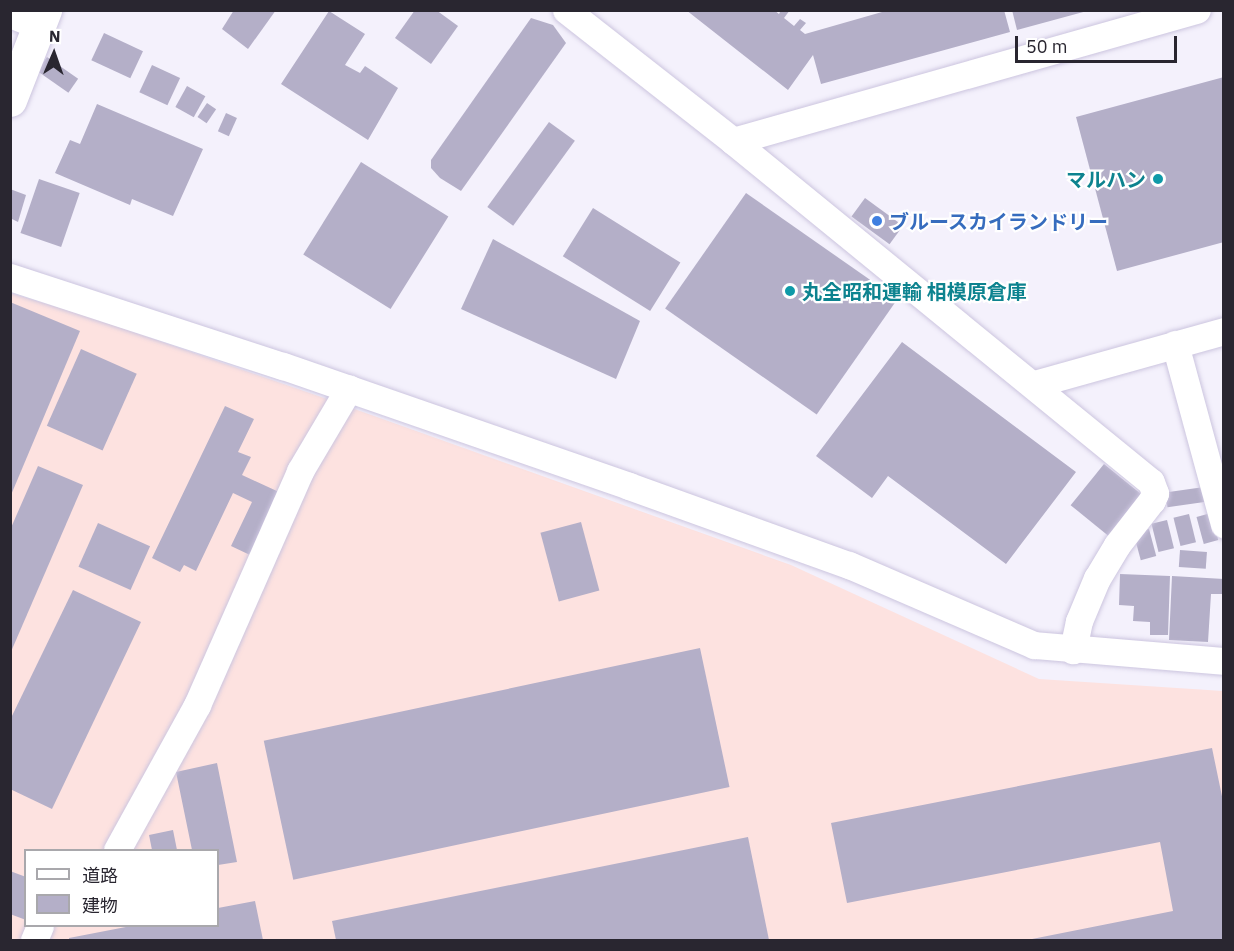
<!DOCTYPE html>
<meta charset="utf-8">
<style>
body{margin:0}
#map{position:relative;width:1234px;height:951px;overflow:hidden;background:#f4f1fc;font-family:"IBM Plex Sans","Noto Sans JP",sans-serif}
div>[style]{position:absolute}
.industrial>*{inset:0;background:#fde2e0}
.building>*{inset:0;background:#b4afc8;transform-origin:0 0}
.roads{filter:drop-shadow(0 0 2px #ccc5df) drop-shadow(0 0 2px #ccc5df)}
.minor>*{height:27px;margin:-13.5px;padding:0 13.5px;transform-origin:13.5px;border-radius:13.5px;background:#fff}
.major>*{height:33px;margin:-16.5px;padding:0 16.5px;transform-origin:16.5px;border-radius:16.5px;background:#fff}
.dots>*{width:16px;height:16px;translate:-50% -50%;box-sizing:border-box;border:3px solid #fff;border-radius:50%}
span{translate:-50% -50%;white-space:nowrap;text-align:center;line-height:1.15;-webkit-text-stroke:4.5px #fff;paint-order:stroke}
.culture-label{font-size:20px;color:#0d838f;font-weight:700}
.right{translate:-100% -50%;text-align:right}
.left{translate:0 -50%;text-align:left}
.shop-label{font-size:20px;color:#366cbe;font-weight:700}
.frame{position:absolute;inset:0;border:12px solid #292630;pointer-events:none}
.legend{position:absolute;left:24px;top:849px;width:195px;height:78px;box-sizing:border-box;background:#fff;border:2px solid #a9a8ac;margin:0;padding:8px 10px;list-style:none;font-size:18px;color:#292630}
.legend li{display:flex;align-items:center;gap:12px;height:30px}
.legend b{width:30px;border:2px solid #a9a8ac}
.north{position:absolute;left:24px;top:24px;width:60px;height:60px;-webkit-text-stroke:4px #fff;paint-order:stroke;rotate:2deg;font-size:16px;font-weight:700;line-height:24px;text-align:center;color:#292630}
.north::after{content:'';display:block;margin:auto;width:21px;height:27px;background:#292630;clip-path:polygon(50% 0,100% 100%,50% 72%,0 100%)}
.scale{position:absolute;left:1015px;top:36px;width:162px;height:27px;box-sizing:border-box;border:3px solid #292630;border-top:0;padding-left:8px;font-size:18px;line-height:21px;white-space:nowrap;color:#292630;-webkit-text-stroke:4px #fff;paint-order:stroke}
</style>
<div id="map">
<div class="industrial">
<i style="clip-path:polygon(10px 293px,90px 317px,330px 400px,237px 604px,111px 850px,26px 850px,26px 926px,33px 926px,25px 940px,10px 940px)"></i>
<i style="clip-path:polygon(349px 407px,791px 565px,1039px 679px,1223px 691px,1223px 940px,44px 940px,50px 926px,218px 926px,218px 850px,123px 850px,305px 480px)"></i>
</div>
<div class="building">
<i style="clip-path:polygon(234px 10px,276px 10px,248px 49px,222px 29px)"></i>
<i style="clip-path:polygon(415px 10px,436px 10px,458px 26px,431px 64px,395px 38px)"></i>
<i style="clip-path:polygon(686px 10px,774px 10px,779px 14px,781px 10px,790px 10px,784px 18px,794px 26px,800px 19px,806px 23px,800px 30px,805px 34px,889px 10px,1004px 10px,1010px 32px,821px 84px,813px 55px,788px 90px)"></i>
<i style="clip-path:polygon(1012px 10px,1087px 10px,1087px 11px,1017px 30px)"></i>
<i style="clip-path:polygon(329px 11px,365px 34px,345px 65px,360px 73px,365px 66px,398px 88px,368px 140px,281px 84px)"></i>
<i style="clip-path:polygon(531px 18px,553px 25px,566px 43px,461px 191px,440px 178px,431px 168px,431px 160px)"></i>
<i style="left:104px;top:33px;width:43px;height:30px;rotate:25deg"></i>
<i style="left:47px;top:57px;width:38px;height:17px;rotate:35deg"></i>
<i style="left:152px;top:65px;width:31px;height:30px;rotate:25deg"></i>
<i style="clip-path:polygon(1224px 77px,1224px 242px,1117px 271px,1076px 117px)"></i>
<i style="left:187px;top:86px;width:21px;height:24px;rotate:29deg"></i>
<i style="left:207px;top:103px;width:11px;height:17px;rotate:34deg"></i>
<i style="clip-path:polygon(97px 104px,203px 149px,173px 216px,132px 199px,130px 205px,55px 173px,70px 140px,80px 144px)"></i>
<i style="left:226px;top:113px;width:12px;height:20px;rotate:24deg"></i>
<i style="left:549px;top:122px;width:32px;height:105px;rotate:36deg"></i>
<i style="left:361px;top:162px;width:103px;height:109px;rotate:32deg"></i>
<i style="left:39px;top:179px;width:43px;height:57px;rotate:19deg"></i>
<i style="clip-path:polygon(10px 189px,26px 195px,18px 222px,10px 218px)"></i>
<i style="left:746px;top:193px;width:185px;height:141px;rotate:35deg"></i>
<i style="left:865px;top:198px;width:47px;height:23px;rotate:36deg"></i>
<i style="left:593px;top:208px;width:103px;height:57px;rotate:32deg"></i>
<i style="clip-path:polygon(493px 239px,640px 321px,616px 379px,461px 309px)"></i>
<i style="clip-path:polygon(10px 302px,80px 331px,11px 495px,10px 495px)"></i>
<i style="clip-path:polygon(902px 342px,1076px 472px,1006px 564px,888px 476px,872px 498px,816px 456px)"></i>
<i style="left:81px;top:349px;width:61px;height:84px;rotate:24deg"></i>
<i style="clip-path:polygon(225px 406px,254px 419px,238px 452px,251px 457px,242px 475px,279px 492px,250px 555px,231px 546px,252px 502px,233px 493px,196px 571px,184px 565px,180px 572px,152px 558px)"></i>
<i style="left:1104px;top:464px;width:48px;height:53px;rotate:39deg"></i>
<i style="clip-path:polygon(38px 466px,83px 485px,10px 654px,10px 530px)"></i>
<i style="left:1204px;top:487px;width:15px;height:39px;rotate:82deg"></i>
<i style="left:1211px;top:513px;width:28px;height:15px;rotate:75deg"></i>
<i style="left:1189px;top:514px;width:29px;height:16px;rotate:76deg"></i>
<i style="left:1167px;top:520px;width:29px;height:16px;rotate:76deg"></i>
<i style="left:581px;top:522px;width:71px;height:42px;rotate:75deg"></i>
<i style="left:98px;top:523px;width:57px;height:48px;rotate:24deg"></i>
<i style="left:1149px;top:529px;width:28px;height:16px;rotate:75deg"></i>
<i style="left:1180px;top:550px;width:27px;height:17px;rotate:4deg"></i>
<i style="clip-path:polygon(1120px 574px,1170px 576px,1168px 635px,1150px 635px,1150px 622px,1133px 621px,1134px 606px,1119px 605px)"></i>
<i style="clip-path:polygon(1172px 576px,1224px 579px,1224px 594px,1211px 594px,1208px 642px,1169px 640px)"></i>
<i style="clip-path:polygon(73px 590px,141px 622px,52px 809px,10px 789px,10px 720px)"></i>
<i style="left:700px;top:648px;width:142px;height:446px;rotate:78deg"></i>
<i style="clip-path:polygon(1212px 748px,1224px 806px,1224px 940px,1027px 940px,1173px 911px,1160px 842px,847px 903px,831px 823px)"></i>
<i style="clip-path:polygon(217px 763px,237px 862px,218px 865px,218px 850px,192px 850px,176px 772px)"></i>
<i style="clip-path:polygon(173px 830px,177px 850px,152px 850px,149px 835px)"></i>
<i style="clip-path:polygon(748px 837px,769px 940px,336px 940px,332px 921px)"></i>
<i style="clip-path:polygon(10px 871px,26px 877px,26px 920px,10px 914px)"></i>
<i style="clip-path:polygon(255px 901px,263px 940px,69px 940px,69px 938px,131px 926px,218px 926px,218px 908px)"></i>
</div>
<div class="roads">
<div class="minor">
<i style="left:566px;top:10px;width:212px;rotate:38.1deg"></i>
<i style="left:733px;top:141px;width:539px;rotate:39.21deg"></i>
<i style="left:1151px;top:482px;width:12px;rotate:70deg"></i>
<i style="left:1155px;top:493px;width:8px;rotate:113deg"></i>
<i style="left:1152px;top:500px;width:57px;rotate:127.9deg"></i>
<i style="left:1117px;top:545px;width:39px;rotate:121deg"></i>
<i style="left:1097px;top:578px;width:47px;rotate:112.7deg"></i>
<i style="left:1079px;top:621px;width:30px;rotate:102deg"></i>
<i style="left:10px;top:14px;width:31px;rotate:22deg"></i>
<i style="left:733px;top:141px;width:482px;rotate:-15.8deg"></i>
<i style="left:10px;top:277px;width:287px;rotate:18.1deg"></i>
<i style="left:283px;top:366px;width:366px;rotate:19.1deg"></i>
<i style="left:629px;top:486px;width:234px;rotate:19.8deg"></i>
<i style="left:849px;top:565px;width:202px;rotate:23.4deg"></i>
<i style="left:1034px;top:645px;width:191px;rotate:4.8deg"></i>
<i style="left:1175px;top:344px;width:187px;rotate:74.8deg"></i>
<i style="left:1034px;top:384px;width:197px;rotate:-15.6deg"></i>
<i style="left:117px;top:850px;width:166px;rotate:-61.1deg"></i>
<i style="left:197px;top:705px;width:256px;rotate:-66.2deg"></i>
<i style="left:300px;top:471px;width:96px;rotate:-59.4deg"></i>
<i style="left:34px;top:940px;width:15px;rotate:-67deg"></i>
</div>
<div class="major">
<i style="left:10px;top:100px;width:97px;rotate:-68.7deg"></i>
</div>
</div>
<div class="dots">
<i style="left:1158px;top:179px;background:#0f9aa8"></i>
<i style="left:877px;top:221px;background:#3f7fe0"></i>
<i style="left:790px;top:291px;background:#0f9aa8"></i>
</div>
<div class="culture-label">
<span class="right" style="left:1146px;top:179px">マルハン</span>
<span class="left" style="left:802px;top:291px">丸全昭和運輸 相模原倉庫</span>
</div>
<div class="shop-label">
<span class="left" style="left:889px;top:221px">ブルースカイランドリー</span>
</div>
<div class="frame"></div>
<ul class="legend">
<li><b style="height:8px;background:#fff"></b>道路</li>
<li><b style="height:16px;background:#b4afc8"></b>建物</li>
</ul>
<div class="north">N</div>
<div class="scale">50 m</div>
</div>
